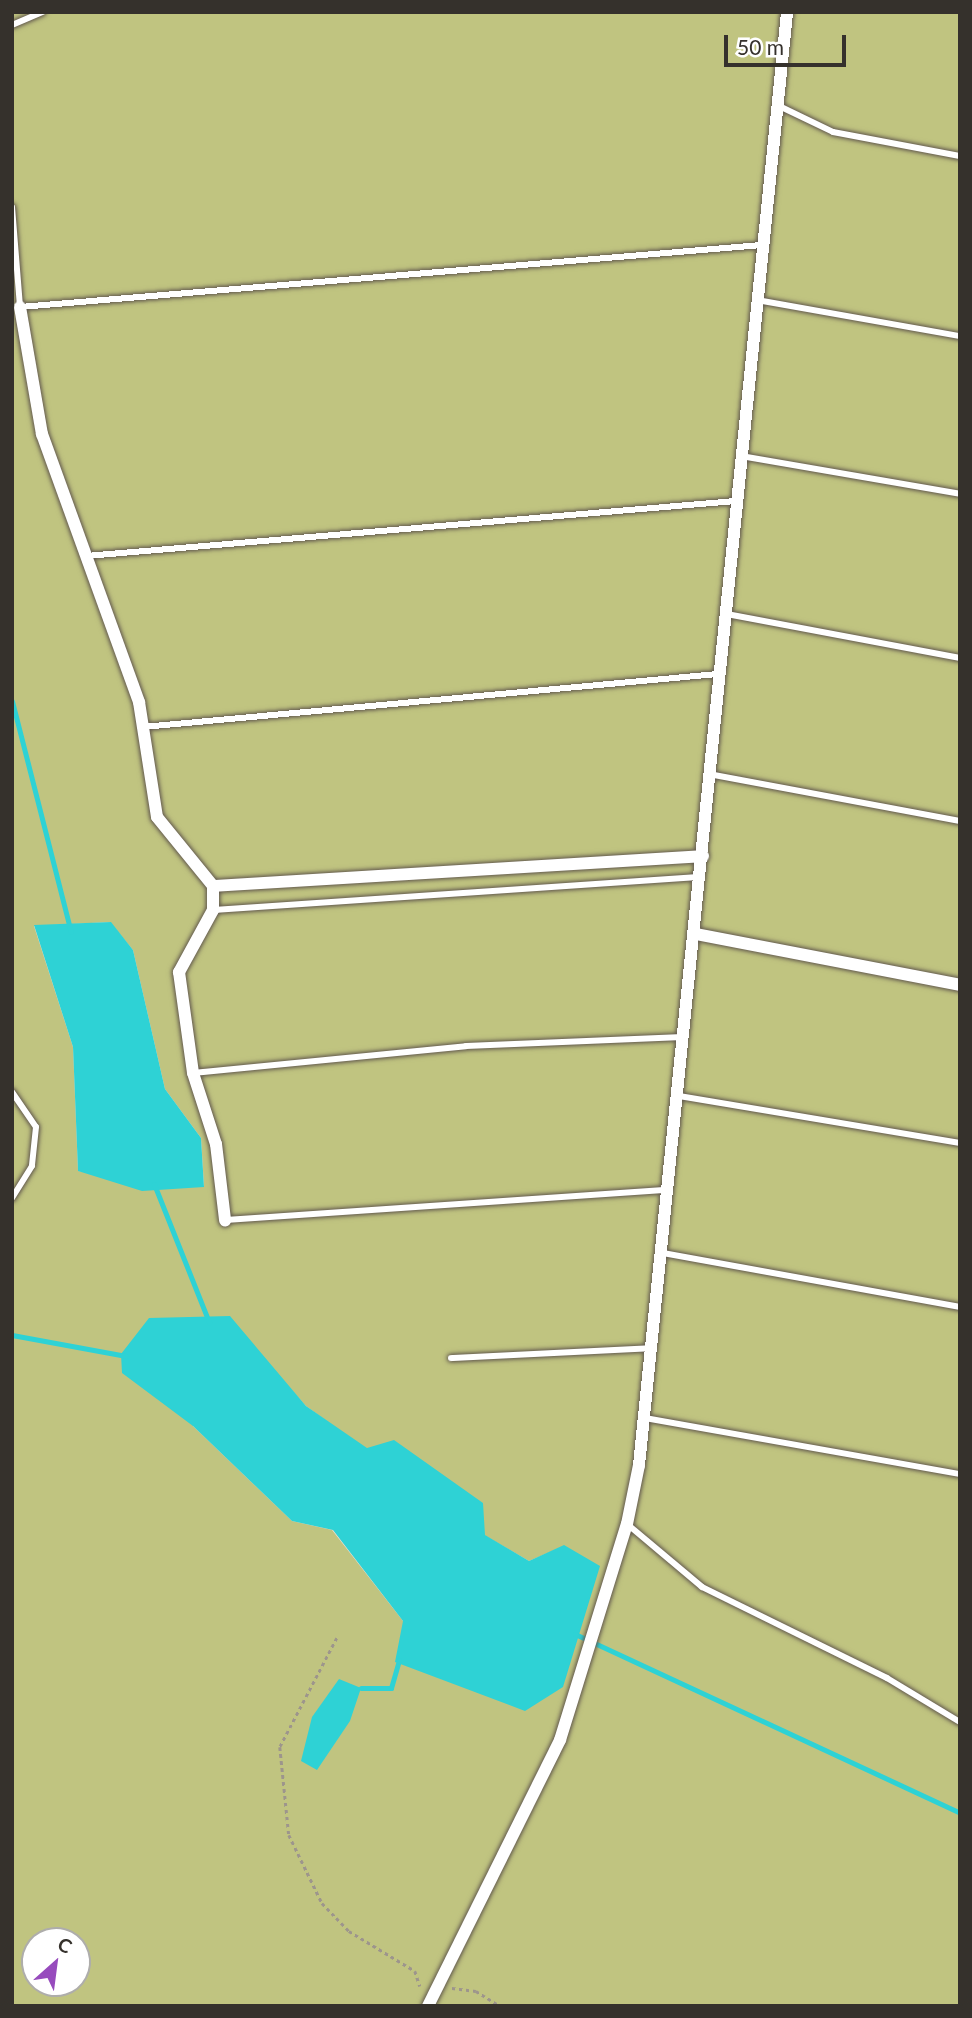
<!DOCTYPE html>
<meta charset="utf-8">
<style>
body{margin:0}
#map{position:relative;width:972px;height:2018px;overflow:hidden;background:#eadfd2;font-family:Lato,sans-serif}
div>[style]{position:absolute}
.green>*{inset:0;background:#c0c480}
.water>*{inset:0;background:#2ed2d5}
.stream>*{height:5px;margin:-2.5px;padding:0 2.5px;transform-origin:2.5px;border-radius:2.5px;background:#2ed2d5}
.path>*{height:2.5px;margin-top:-1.25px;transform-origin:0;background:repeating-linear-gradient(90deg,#9d958c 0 3.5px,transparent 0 7px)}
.roads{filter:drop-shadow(0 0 2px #62594e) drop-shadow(0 0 2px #62594e)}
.lane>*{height:6px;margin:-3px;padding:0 3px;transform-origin:3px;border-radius:3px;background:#fff}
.street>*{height:12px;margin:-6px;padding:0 6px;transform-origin:6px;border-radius:6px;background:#fff}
span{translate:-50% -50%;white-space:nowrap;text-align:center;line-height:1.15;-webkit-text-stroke:5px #fff;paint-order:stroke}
.frame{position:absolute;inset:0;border:14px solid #35312c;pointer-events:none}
.north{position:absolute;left:21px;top:1927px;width:70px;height:70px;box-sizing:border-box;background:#fff;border:2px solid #aeadab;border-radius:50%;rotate:28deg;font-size:19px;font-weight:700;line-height:28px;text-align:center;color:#35312c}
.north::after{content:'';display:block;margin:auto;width:24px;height:32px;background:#974bbd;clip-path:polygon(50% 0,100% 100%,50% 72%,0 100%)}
.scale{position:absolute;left:724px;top:35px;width:122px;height:32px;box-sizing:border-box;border:4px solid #35312c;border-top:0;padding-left:9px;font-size:21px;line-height:24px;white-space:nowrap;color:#35312c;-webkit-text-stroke:5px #fff;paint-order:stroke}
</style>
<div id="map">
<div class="green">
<i style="clip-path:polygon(evenodd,12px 12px,960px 12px,960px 2006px,12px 2006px,12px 12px,110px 922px,133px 950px,165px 1089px,201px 1138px,204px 1186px,78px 1171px,73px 1047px,34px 926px,110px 922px,12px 12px,273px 1369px,306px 1406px,484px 1535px,529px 1561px,564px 1546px,403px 1621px,332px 1530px,292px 1521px,193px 1426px,273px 1369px,12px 12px,35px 1941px,77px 1941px,77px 1983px,35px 1983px,35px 1941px)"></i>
</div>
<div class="water">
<i style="clip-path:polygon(111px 922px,133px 950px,165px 1089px,201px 1138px,204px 1187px,142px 1191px,78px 1171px,73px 1047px,34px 925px)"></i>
<i style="clip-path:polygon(230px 1316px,306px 1406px,367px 1448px,394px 1440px,483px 1503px,485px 1535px,529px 1561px,564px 1545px,600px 1566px,563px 1687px,525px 1711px,395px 1662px,403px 1621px,333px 1530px,292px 1521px,193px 1426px,122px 1373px,121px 1354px,149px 1318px)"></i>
<i style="clip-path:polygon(339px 1679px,361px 1688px,350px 1721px,317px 1770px,301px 1761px,312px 1717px)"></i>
</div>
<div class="stream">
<i style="left:12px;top:701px;width:238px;rotate:75.7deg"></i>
<i style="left:154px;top:1184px;width:149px;rotate:68.3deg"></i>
<i style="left:12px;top:1335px;width:116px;rotate:10.4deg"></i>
<i style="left:575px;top:1634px;width:425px;rotate:24.9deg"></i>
<i style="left:361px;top:1688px;width:30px"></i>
<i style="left:391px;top:1688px;width:29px;rotate:-74deg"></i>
</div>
<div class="path">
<i style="left:337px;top:1638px;width:123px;rotate:117.6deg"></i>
<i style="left:280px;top:1747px;width:88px;rotate:84.2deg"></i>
<i style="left:289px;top:1835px;width:76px;rotate:64.1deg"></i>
<i style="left:322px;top:1903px;width:39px;rotate:46deg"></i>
<i style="left:349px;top:1931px;width:77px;rotate:31.2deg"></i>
<i style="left:415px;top:1971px;width:16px;rotate:72deg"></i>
<i style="left:452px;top:1988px;width:24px;rotate:7deg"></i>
<i style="left:476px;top:1991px;width:28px;rotate:32deg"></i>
</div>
<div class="roads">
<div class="lane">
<i style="left:12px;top:25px;width:33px;rotate:-23deg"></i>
<i style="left:777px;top:105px;width:62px;rotate:25.7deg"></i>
<i style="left:833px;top:132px;width:129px;rotate:10.7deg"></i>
<i style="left:12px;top:207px;width:100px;rotate:85.4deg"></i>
<i style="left:20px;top:307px;width:745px;rotate:-4.78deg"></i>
<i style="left:757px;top:300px;width:206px;rotate:10.1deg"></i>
<i style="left:741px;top:456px;width:222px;rotate:9.8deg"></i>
<i style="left:86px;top:556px;width:652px;rotate:-4.84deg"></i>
<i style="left:727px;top:614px;width:237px;rotate:10.7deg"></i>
<i style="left:143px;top:727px;width:577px;rotate:-5.27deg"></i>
<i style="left:709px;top:774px;width:255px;rotate:10.6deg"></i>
<i style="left:213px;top:910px;width:487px;rotate:-3.9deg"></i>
<i style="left:193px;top:1073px;width:274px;rotate:-5.6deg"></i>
<i style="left:466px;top:1046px;width:217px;rotate:-2.4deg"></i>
<i style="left:12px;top:1092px;width:42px;rotate:55.6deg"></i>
<i style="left:36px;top:1127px;width:39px;rotate:96deg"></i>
<i style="left:32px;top:1166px;width:38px;rotate:122deg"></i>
<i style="left:679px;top:1096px;width:285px;rotate:9.5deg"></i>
<i style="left:225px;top:1220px;width:444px;rotate:-3.9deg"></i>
<i style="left:663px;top:1253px;width:302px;rotate:10.3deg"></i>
<i style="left:451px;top:1358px;width:201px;rotate:-2.8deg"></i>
<i style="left:645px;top:1418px;width:320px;rotate:10.1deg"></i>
<i style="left:627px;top:1524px;width:98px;rotate:40deg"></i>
<i style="left:702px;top:1587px;width:206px;rotate:26.2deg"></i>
<i style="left:887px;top:1678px;width:85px;rotate:31.1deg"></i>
</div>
<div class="street">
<i style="left:20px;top:307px;width:129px;rotate:80.2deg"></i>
<i style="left:42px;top:434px;width:285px;rotate:70.1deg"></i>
<i style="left:139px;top:702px;width:116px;rotate:81.1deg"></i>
<i style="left:157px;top:817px;width:89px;rotate:50.9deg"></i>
<i style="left:213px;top:886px;width:24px;rotate:90deg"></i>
<i style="left:213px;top:910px;width:71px;rotate:118.7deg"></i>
<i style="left:179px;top:972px;width:102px;rotate:82.1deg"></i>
<i style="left:193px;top:1073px;width:75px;rotate:72.1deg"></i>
<i style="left:216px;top:1144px;width:77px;rotate:83.2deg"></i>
<i style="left:213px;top:886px;width:491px;rotate:-3.5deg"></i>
<i style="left:696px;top:934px;width:269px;rotate:10.9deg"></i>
<i style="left:428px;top:2006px;width:297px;rotate:-63.6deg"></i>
<i style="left:560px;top:1740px;width:226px;rotate:-72.8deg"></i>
<i style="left:627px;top:1524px;width:60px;rotate:-78.5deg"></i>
<i style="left:639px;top:1465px;width:1461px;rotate:-84.18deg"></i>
</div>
</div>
<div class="frame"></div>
<div class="north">С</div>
<div class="scale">50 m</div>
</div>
